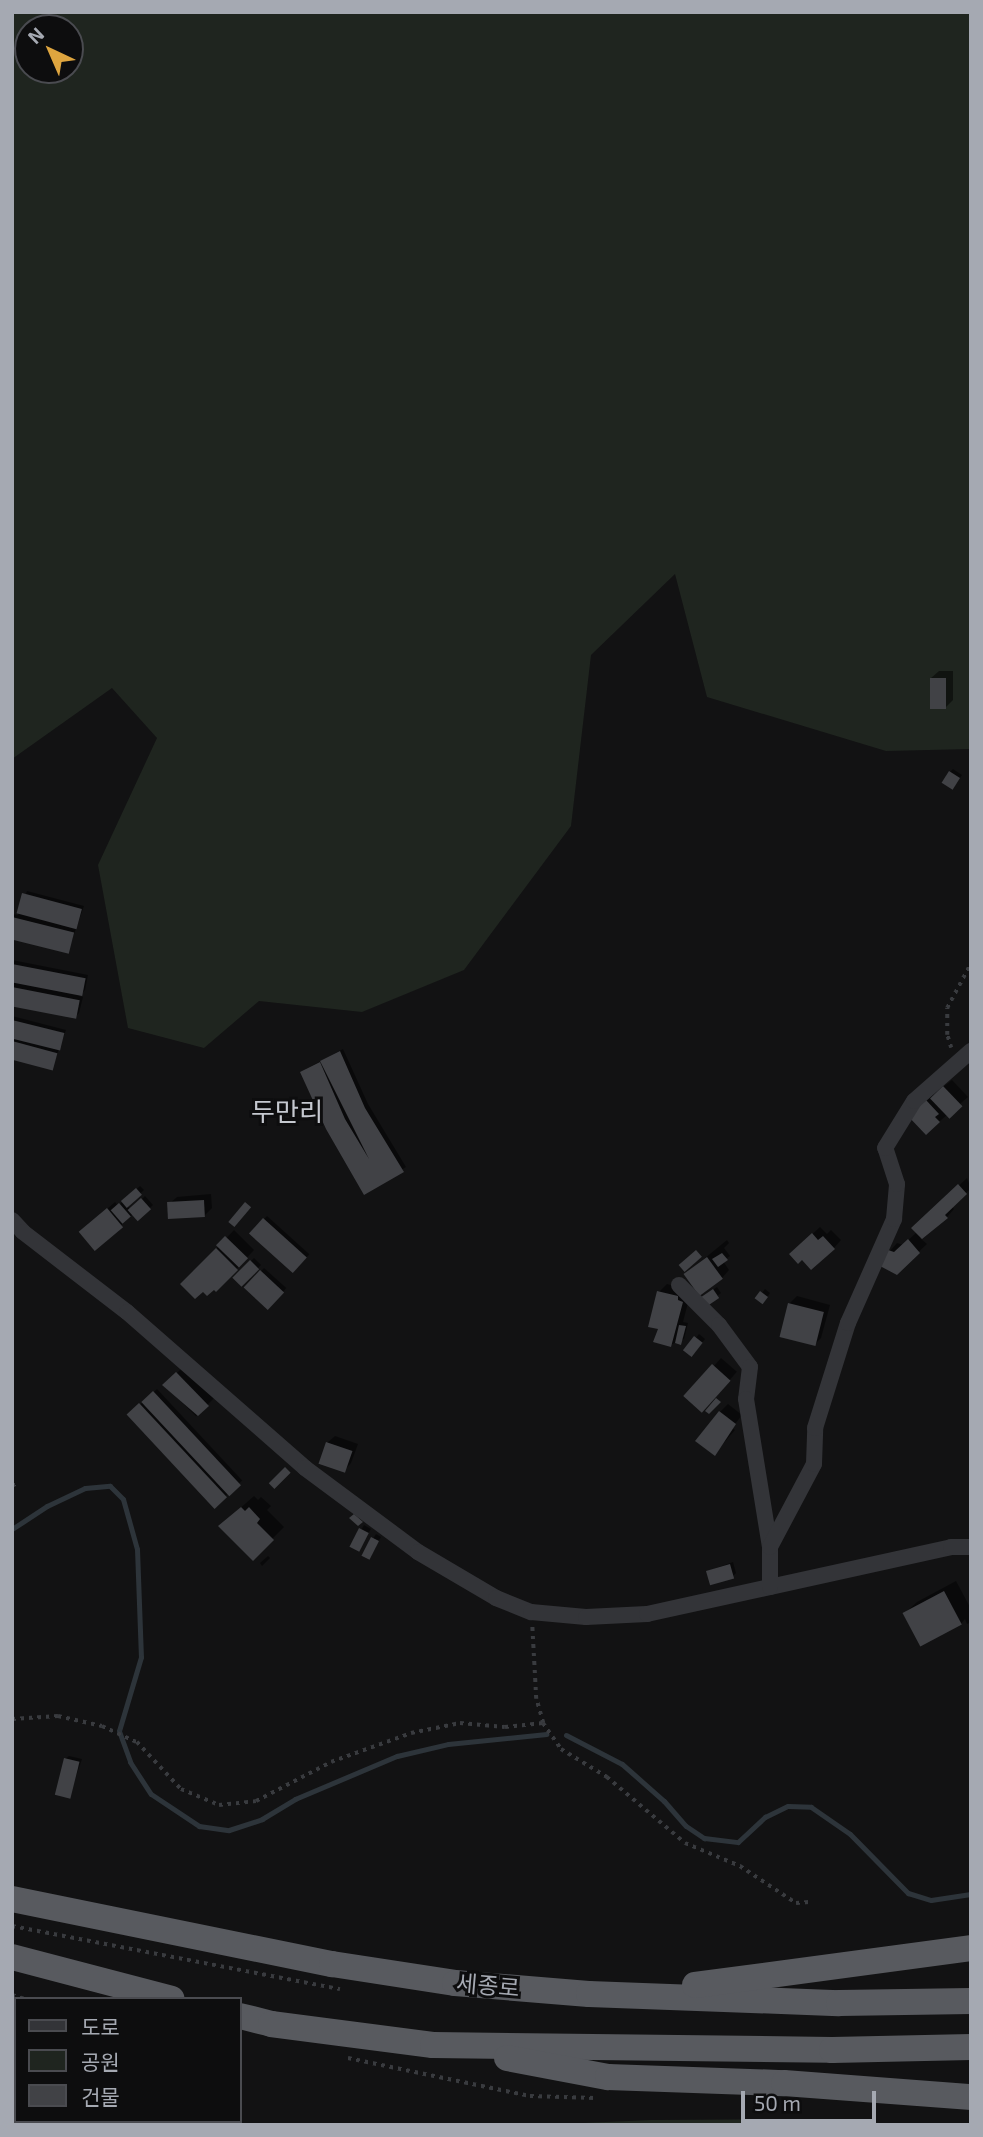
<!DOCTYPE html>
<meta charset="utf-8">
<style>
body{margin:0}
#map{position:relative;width:983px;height:2137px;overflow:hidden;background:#121213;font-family:"Exo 2","Noto Sans KR",sans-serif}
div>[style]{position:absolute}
.green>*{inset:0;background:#1f251f}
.shadow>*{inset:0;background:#0007;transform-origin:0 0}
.stream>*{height:5px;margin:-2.5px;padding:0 2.5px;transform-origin:2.5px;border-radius:2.5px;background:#2d343a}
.building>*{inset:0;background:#414246;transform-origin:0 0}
.path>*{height:3.5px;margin-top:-1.75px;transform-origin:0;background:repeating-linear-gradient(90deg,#393b3f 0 3.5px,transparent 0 8.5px)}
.minor>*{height:16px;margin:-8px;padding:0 8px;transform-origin:8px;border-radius:8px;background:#333438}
.trunk>*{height:26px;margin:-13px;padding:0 13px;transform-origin:13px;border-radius:13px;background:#585a5f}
span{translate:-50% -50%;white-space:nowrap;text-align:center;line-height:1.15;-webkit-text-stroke:6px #0d0d0e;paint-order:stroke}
.street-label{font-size:23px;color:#a5a9b2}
.quarter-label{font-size:26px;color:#c5c8cf}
.frame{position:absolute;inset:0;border:14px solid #a5a9b2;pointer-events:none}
.legend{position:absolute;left:14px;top:1997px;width:228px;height:126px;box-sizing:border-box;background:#0d0d0e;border:2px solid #4a4b50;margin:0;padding:9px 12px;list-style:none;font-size:21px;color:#a5a9b2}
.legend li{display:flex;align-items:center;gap:14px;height:35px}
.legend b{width:35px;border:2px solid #4a4b50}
.north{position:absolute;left:14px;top:14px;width:70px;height:70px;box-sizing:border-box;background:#0d0d0e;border:2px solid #4a4b50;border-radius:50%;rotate:316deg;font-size:19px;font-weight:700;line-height:28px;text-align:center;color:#a5a9b2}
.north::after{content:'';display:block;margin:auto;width:24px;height:32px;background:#dea53f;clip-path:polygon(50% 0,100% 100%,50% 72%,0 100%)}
.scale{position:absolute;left:741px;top:2091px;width:135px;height:32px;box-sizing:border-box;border:4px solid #a5a9b2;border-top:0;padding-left:9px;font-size:21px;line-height:24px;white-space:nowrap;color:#a5a9b2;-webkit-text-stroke:5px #0d0d0e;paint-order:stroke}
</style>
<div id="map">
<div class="green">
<i style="clip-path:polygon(evenodd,12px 12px,971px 12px,971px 749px,886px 751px,707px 697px,675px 574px,591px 655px,571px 826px,464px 970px,362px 1012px,259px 1001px,204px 1048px,128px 1028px,98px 865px,157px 738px,112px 688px,12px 759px,12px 12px,28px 28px,70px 28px,70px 70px,28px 70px,28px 28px)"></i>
<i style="clip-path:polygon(12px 2083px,16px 2090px,16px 2121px,117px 2121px,121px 2125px,12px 2125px)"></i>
<i style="clip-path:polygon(831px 2119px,905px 2125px,537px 2125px,651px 2120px)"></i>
</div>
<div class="shadow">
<i style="clip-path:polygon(939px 671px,953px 671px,953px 700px,945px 708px,931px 678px)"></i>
<i style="clip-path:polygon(953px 769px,962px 775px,953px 788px,950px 772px)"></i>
<i style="clip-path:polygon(27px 891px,84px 906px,68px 951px,12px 937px,12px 914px,18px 915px)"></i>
<i style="clip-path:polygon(12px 960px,88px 975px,85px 990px,79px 996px,83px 997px,79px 1013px,76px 1016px,12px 1004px)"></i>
<i style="clip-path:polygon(12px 1016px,66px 1030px,52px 1068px,12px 1057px)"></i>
<i style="clip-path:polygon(343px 1049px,368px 1104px,406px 1167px,365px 1193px,306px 1069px)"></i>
<i style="clip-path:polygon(952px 1080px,968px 1097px,926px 1133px,917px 1108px)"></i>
<i style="clip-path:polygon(967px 1178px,971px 1188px,952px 1207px,954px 1209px,947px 1217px,920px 1238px,927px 1244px,896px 1273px,890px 1251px,897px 1243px,903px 1245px,917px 1232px,914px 1228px)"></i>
<i style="clip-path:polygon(140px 1186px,144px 1190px,127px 1206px,131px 1210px,145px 1196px,153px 1205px,138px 1219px,133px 1214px,96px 1249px,89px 1225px,115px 1202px,118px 1206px)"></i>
<i style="clip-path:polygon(211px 1194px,212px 1208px,204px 1216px,169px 1204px,177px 1197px)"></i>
<i style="left:267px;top:1216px;width:57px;height:23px;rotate:42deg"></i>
<i style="clip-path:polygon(820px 1227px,827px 1234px,831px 1230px,841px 1240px,834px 1248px,802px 1257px,791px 1254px)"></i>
<i style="clip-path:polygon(234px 1230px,254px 1250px,244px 1261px,216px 1290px,183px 1284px)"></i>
<i style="clip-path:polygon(727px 1240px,729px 1243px,724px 1248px,730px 1256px,723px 1261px,729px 1270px,722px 1278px,694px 1267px)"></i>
<i style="left:254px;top:1258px;width:10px;height:28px;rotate:45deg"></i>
<i style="left:264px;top:1268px;width:30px;height:26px;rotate:42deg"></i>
<i style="clip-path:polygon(667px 1284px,685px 1289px,690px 1295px,683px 1322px,688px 1323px,684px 1339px,670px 1345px,661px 1330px,659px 1292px)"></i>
<i style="clip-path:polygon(717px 1287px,721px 1293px,707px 1304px,706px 1295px)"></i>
<i style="clip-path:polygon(765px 1289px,770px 1293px,766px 1299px,758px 1298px)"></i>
<i style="clip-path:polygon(797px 1296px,830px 1305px,821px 1338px,814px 1345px,789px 1304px)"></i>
<i style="clip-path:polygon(699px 1334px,705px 1339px,695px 1352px,686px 1350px)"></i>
<i style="left:721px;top:1358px;width:21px;height:52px;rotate:41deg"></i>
<i style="left:184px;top:1366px;width:44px;height:27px;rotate:45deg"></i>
<i style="left:157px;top:1389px;width:125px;height:38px;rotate:47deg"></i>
<i style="clip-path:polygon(728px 1404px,742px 1415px,732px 1428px,735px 1430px,715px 1453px,720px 1412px)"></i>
<i style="clip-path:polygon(335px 1436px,358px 1444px,351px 1463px,344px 1471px,327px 1443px)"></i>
<i style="clip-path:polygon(254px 1496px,258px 1500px,261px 1497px,271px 1506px,267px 1510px,284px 1527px,253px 1558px,220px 1526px)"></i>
<i style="left:364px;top:1525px;width:8px;height:24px;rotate:30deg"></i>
<i style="clip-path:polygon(376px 1534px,381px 1537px,371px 1554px,363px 1555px)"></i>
<i style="clip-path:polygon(268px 1556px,270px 1558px,262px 1566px,260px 1563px)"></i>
<i style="clip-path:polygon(733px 1562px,736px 1573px,733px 1576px,708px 1571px)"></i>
<i style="clip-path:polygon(956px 1581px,971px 1609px,971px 1622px,967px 1624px,965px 1619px,961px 1624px,905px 1613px,917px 1602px)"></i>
<i style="clip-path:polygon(69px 1756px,82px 1759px,69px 1797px,65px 1759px)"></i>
</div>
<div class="stream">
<i style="left:12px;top:1529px;width:42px;rotate:-33.3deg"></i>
<i style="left:47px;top:1506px;width:42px;rotate:-25.3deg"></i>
<i style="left:85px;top:1488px;width:25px;rotate:-5deg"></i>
<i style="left:110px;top:1486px;width:18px;rotate:45deg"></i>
<i style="left:123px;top:1499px;width:52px;rotate:74.4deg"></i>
<i style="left:137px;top:1549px;width:108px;rotate:87.9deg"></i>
<i style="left:141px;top:1657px;width:77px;rotate:106.6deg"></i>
<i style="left:119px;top:1731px;width:33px;rotate:70deg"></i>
<i style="left:130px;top:1762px;width:38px;rotate:57deg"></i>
<i style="left:151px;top:1794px;width:58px;rotate:33.7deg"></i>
<i style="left:199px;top:1826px;width:30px;rotate:8deg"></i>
<i style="left:229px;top:1830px;width:35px;rotate:-18deg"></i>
<i style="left:262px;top:1819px;width:39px;rotate:-31deg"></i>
<i style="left:295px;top:1799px;width:111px;rotate:-22.9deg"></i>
<i style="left:397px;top:1756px;width:52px;rotate:-13.2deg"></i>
<i style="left:448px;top:1744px;width:99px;rotate:-5.8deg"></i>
<i style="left:566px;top:1735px;width:63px;rotate:27.4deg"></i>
<i style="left:622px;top:1764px;width:56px;rotate:41.4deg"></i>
<i style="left:664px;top:1801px;width:33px;rotate:49deg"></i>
<i style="left:686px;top:1826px;width:22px;rotate:34deg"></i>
<i style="left:704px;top:1838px;width:34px;rotate:7deg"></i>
<i style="left:738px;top:1842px;width:37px;rotate:-43deg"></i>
<i style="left:765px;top:1817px;width:25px;rotate:-26deg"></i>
<i style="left:788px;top:1806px;width:23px;rotate:2deg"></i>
<i style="left:811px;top:1807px;width:47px;rotate:34.7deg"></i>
<i style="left:850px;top:1834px;width:83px;rotate:45.5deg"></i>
<i style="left:908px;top:1893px;width:24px;rotate:17deg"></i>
<i style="left:931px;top:1900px;width:40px;rotate:-8.5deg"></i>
</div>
<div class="building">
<i style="left:930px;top:678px;width:16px;height:31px"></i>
<i style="left:949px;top:771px;width:13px;height:14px;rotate:32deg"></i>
<i style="left:22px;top:893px;width:62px;height:21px;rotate:15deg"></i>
<i style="left:12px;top:917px;width:64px;height:22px;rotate:14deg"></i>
<i style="left:12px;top:964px;width:75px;height:18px;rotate:11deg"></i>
<i style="left:12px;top:987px;width:69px;height:19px;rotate:11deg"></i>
<i style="left:12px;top:1020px;width:54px;height:18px;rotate:14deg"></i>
<i style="left:12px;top:1041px;width:47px;height:18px;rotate:15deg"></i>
<i style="clip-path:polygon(340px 1051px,365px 1108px,404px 1172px,364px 1195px,326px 1129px,300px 1072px,320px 1062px,345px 1119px,369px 1159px,320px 1061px)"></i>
<i style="left:943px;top:1086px;width:28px;height:18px;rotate:46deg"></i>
<i style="clip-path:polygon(926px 1100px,939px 1114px,935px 1117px,940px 1122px,926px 1135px,907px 1115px)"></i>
<i style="clip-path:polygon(958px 1184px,967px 1194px,945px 1215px,948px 1218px,922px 1239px,911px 1228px)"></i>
<i style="left:136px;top:1188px;width:9px;height:20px;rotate:49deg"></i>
<i style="left:141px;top:1198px;width:15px;height:18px;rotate:48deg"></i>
<i style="left:204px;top:1200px;width:17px;height:37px;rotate:87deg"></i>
<i style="left:245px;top:1202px;width:8px;height:26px;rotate:40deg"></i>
<i style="left:119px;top:1203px;width:18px;height:11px;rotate:49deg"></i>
<i style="left:107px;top:1208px;width:25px;height:37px;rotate:50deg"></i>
<i style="left:263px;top:1218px;width:59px;height:21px;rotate:42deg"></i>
<i style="clip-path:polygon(812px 1233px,818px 1240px,823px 1236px,835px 1249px,811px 1270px,802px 1260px,798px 1264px,789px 1254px)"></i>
<i style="left:225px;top:1236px;width:32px;height:13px;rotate:44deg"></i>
<i style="clip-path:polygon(908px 1239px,920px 1253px,897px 1275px,880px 1266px,888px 1250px,894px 1252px)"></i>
<i style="clip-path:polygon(216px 1248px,238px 1270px,216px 1292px,214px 1290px,207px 1296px,203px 1292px,195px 1299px,180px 1284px)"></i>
<i style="left:696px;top:1250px;width:9px;height:23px;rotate:49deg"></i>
<i style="clip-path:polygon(722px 1253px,728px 1260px,718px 1267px,712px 1259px)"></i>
<i style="left:707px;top:1257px;width:27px;height:29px;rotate:54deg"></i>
<i style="left:250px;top:1260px;width:13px;height:25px;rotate:45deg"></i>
<i style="left:260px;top:1270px;width:33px;height:24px;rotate:43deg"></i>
<i style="left:713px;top:1289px;width:11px;height:16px;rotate:56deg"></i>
<i style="clip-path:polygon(657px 1291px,678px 1296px,678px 1300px,683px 1302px,671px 1347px,653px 1342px,658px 1329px,648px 1327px)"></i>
<i style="left:760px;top:1291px;width:10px;height:9px;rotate:37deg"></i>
<i style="left:788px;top:1303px;width:37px;height:35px;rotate:14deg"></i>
<i style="clip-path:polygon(679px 1325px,686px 1326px,681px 1345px,675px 1343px)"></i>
<i style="left:694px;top:1336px;width:11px;height:18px;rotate:38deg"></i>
<i style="left:712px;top:1364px;width:25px;height:43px;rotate:42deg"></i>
<i style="clip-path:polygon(176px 1372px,209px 1406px,198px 1416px,162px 1385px)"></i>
<i style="left:153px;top:1391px;width:129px;height:16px;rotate:47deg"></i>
<i style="clip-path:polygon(716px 1398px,721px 1402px,709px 1414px,705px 1411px)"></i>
<i style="left:139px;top:1403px;width:129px;height:17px;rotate:47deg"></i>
<i style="clip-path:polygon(719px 1411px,736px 1424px,715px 1456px,695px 1441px)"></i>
<i style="left:326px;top:1442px;width:28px;height:23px;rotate:19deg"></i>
<i style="left:285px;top:1467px;width:8px;height:23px;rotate:45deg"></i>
<i style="clip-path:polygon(241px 1507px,245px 1511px,249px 1507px,260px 1519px,257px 1523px,274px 1540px,253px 1561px,218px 1526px)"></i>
<i style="clip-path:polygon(354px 1514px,363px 1522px,358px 1526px,349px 1518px)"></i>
<i style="left:359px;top:1528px;width:11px;height:21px;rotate:27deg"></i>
<i style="left:371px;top:1537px;width:9px;height:21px;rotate:27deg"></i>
<i style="left:730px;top:1564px;width:15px;height:25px;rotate:74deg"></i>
<i style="left:944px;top:1591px;width:38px;height:47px;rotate:62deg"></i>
<i style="left:64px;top:1758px;width:16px;height:38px;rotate:14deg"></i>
</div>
<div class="path">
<i style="left:951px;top:1048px;width:14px;rotate:-107deg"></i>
<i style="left:947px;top:1035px;width:27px;rotate:-90deg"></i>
<i style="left:947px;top:1008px;width:51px;rotate:-61.9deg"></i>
<i style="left:12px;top:1486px;width:4px;rotate:-34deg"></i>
<i style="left:12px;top:1719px;width:46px;rotate:-3.7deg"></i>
<i style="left:58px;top:1716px;width:45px;rotate:12.8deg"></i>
<i style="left:102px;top:1726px;width:38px;rotate:25deg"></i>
<i style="left:137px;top:1742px;width:64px;rotate:46.9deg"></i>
<i style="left:181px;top:1789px;width:41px;rotate:22.8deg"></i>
<i style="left:219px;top:1805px;width:37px;rotate:-6deg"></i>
<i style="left:256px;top:1801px;width:85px;rotate:-27.5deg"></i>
<i style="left:331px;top:1762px;width:85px;rotate:-19.9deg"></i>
<i style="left:411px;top:1733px;width:50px;rotate:-11.5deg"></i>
<i style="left:460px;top:1723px;width:45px;rotate:5.1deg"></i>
<i style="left:505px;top:1727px;width:38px;rotate:-6deg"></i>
<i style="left:543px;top:1723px;width:25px;rotate:-106deg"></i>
<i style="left:536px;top:1699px;width:73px;rotate:-93.1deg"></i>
<i style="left:543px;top:1723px;width:32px;rotate:55deg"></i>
<i style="left:561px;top:1749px;width:54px;rotate:31.3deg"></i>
<i style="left:607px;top:1777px;width:102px;rotate:40.2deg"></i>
<i style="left:685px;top:1843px;width:60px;rotate:22.7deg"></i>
<i style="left:740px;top:1866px;width:67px;rotate:33.5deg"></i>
<i style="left:796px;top:1903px;width:13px;rotate:-4deg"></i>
<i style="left:12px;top:1926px;width:334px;rotate:10.9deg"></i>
<i style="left:12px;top:1995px;width:14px;rotate:17deg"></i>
<i style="left:348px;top:2058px;width:186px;rotate:11.8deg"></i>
<i style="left:530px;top:2096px;width:65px;rotate:1.8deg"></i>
<i style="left:12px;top:2080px;width:4px"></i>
</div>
<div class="minor">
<i style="left:12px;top:1220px;width:16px;rotate:47deg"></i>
<i style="left:23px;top:1232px;width:131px;rotate:37.6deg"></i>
<i style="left:127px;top:1312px;width:237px;rotate:41.2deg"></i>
<i style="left:305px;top:1468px;width:141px;rotate:36.6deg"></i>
<i style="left:418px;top:1552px;width:91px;rotate:30.5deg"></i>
<i style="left:496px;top:1598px;width:38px;rotate:22deg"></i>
<i style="left:531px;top:1612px;width:55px;rotate:5.2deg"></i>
<i style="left:586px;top:1617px;width:61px;rotate:-2.8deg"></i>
<i style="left:647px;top:1614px;width:311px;rotate:-12.4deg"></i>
<i style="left:951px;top:1547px;width:20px"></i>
<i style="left:679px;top:1285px;width:57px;rotate:45deg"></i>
<i style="left:719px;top:1325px;width:52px;rotate:53.6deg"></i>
<i style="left:750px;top:1367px;width:32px;rotate:97deg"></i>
<i style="left:746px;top:1399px;width:150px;rotate:80.8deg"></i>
<i style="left:770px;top:1547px;width:40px;rotate:90deg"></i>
<i style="left:770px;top:1547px;width:94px;rotate:-62.1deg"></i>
<i style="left:814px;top:1464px;width:36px;rotate:-88deg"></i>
<i style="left:815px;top:1428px;width:110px;rotate:-72.6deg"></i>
<i style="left:848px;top:1323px;width:114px;rotate:-66.1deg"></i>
<i style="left:894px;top:1219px;width:35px;rotate:-85deg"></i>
<i style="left:897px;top:1184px;width:38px;rotate:-108deg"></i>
<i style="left:885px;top:1148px;width:55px;rotate:-58.3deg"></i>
<i style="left:914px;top:1101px;width:76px;rotate:-41.3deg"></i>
</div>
<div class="trunk">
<i style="left:12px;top:1899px;width:327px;rotate:11.5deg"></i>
<i style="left:332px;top:1964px;width:124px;rotate:8.8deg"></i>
<i style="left:455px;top:1983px;width:134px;rotate:4.7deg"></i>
<i style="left:589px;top:1994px;width:250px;rotate:2.1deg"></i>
<i style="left:839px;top:2003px;width:132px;rotate:-0.9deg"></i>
<i style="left:12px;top:1957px;width:165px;rotate:14.7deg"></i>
<i style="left:695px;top:1985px;width:278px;rotate:-7.6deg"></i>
<i style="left:240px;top:2016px;width:32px;rotate:14deg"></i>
<i style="left:271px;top:2024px;width:163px;rotate:7.4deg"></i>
<i style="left:433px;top:2045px;width:399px;rotate:0.7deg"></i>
<i style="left:832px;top:2050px;width:139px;rotate:-1.2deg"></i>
<i style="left:507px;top:2058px;width:103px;rotate:10.7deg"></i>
<i style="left:608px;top:2077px;width:176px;rotate:2deg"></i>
<i style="left:784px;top:2083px;width:188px;rotate:4.3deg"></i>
</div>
<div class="street-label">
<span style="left:488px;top:1985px;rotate:5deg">세종로</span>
</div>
<div class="quarter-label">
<span style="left:287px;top:1111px">두만리</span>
</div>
<div class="frame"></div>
<ul class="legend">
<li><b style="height:9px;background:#333438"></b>도로</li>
<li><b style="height:19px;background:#1f251f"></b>공원</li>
<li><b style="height:19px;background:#414246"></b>건물</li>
</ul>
<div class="north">N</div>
<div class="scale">50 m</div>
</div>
